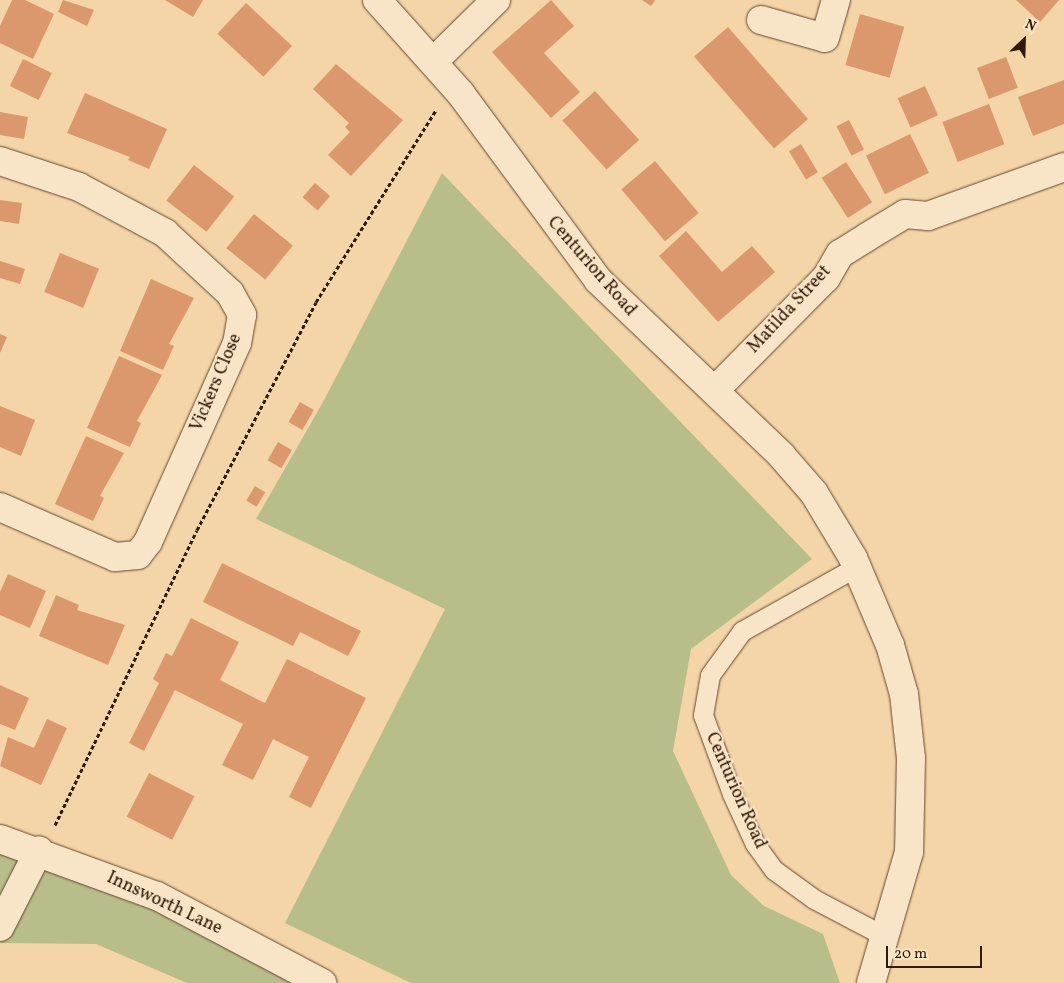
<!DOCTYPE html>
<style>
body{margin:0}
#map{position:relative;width:1064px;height:983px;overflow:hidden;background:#f4d5a7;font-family:Vollkorn,serif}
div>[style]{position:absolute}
.green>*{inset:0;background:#b8be8a}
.building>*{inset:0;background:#dc986d;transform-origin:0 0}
.path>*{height:3px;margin-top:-1.5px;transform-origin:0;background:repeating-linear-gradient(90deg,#311a06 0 4px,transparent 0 6.5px)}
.roads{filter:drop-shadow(0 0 1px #62492e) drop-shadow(0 0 1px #62492e)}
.lane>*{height:19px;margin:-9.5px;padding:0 9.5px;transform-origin:9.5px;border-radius:9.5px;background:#f8e4c6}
.street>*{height:28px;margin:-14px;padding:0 14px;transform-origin:14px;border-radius:14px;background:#f8e4c6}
.secondary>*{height:28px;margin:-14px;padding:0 14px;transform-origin:14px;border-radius:14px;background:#f8e4c6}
span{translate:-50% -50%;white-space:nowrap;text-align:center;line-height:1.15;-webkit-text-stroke:4.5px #f8e4c6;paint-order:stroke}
.street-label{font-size:18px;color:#311a06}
.north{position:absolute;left:999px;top:15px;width:50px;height:50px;-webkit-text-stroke:4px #f8e4c6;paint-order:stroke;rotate:24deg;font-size:14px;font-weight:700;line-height:20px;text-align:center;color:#311a06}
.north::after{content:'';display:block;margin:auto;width:18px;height:22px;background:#311a06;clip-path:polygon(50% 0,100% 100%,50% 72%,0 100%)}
.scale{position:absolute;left:886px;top:946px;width:96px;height:22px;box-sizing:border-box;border:2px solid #311a06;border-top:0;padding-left:6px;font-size:15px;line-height:18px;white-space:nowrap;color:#311a06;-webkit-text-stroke:4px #f8e4c6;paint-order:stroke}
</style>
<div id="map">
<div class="green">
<i style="clip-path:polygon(442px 173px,812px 559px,691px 649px,673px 751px,731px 875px,764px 906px,823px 934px,840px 983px,411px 983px,285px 923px,445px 609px,256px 519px,323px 402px)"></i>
<i style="clip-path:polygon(0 839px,322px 983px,187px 983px,96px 944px,0 943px)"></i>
</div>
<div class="building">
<i style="clip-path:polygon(12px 0,25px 0,54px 14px,33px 59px,0 43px,0 26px)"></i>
<i style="clip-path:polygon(63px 0,94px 10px,87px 26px,58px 12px)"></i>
<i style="clip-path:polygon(165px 0,203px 0,193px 17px)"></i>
<i style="clip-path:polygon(551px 0,574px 26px,544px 53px,580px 92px,551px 118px,492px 52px)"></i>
<i style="clip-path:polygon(642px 0,655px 0,651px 6px)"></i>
<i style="clip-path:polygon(1016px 0,1059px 0,1040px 22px)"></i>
<i style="left:246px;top:3px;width:63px;height:42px;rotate:43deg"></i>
<i style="left:860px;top:14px;width:46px;height:53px;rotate:16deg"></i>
<i style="left:728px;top:27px;width:122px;height:45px;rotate:49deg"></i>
<i style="left:1006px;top:57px;width:33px;height:31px;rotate:69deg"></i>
<i style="left:23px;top:59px;width:32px;height:30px;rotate:26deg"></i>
<i style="clip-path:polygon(336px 64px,403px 120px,351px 176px,328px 155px,350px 132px,345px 127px,349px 123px,313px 89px)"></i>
<i style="clip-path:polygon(1064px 80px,1064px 124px,1033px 136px,1018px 97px)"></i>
<i style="left:925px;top:86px;width:32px;height:30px;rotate:66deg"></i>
<i style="left:595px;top:91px;width:66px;height:44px;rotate:48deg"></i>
<i style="clip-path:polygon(85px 93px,167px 129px,149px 169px,128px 160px,130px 157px,67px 133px)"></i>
<i style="left:989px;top:104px;width:43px;height:50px;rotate:69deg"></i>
<i style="clip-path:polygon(0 112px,28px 117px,24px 139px,0 135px)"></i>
<i style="left:849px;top:120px;width:33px;height:14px;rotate:63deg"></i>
<i style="left:910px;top:134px;width:43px;height:49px;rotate:64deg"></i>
<i style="left:801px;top:144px;width:33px;height:14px;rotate:59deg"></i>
<i style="left:655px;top:161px;width:68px;height:44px;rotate:50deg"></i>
<i style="left:846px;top:162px;width:48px;height:29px;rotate:57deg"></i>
<i style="left:194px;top:165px;width:51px;height:45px;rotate:38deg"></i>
<i style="left:315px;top:183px;width:20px;height:19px;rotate:41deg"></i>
<i style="clip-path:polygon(0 200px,22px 203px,19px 224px,0 221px)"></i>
<i style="left:254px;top:214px;width:50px;height:44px;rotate:39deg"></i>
<i style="clip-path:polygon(686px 231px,722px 272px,752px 246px,775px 272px,718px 322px,659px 256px)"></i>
<i style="left:60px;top:253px;width:42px;height:42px;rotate:22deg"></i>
<i style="clip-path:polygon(0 261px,25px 269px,20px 284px,0 278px)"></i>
<i style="clip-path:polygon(151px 279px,194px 298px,169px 344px,174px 346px,163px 370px,120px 351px)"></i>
<i style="clip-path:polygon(0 334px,7px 337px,0 353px)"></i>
<i style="clip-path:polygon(119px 356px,162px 375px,137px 421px,141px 423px,130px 447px,87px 428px)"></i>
<i style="left:300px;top:402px;width:16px;height:23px;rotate:30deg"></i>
<i style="clip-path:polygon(0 406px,35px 420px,21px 456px,0 447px)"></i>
<i style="clip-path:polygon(86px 436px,124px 453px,100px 496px,104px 498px,93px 521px,55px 504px)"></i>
<i style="left:278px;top:442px;width:16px;height:21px;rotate:30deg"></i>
<i style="left:255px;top:486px;width:12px;height:17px;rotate:31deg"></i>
<i style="clip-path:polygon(222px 563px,361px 631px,348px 656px,300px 632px,293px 646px,203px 602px)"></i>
<i style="clip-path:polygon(8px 574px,46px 591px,30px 628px,0 615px,0 592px)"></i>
<i style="clip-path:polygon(56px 595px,79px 605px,77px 610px,125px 625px,108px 665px,39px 636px)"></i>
<i style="clip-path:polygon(191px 618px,239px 642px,220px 680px,265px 703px,287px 659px,366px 698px,311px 808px,289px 797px,309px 757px,273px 739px,253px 780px,222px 765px,243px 724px,175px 690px,144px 751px,129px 743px,159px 683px,153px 679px,166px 653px,172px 656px)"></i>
<i style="clip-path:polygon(0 685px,29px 698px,15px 730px,0 724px)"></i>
<i style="clip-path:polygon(47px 719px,67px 728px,41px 785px,0 766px,8px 737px,34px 748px)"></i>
<i style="left:149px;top:773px;width:51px;height:49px;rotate:27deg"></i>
</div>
<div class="path">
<i style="left:55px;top:825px;width:327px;rotate:-64.3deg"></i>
<i style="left:197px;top:530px;width:257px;rotate:-62.4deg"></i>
<i style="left:316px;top:302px;width:226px;rotate:-58deg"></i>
</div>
<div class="roads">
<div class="lane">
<i style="left:856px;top:567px;width:131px;rotate:150.7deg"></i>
<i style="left:742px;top:631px;width:54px;rotate:126deg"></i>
<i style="left:710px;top:675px;width:41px;rotate:99.9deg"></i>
<i style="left:703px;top:715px;width:84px;rotate:69.8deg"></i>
<i style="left:732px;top:794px;width:55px;rotate:65.3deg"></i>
<i style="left:755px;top:844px;width:32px;rotate:54deg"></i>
<i style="left:774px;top:870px;width:49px;rotate:35.9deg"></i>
<i style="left:814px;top:899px;width:81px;rotate:27.8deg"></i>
</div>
<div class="street">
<i style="left:761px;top:20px;width:66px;rotate:15.7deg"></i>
<i style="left:825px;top:38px;width:40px;rotate:-74deg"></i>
<i style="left:434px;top:61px;width:87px;rotate:-44.5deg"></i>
<i style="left:0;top:161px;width:83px;rotate:18.2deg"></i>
<i style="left:79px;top:187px;width:98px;rotate:28.1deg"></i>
<i style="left:165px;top:233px;width:88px;rotate:42.7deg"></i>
<i style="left:230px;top:293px;width:25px;rotate:61deg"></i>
<i style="left:242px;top:315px;width:28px;rotate:100deg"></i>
<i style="left:237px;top:343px;width:218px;rotate:114.1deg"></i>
<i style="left:148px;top:542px;width:16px;rotate:128deg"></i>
<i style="left:138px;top:555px;width:23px;rotate:175deg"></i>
<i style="left:115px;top:557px;width:125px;rotate:-156.5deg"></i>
<i style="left:715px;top:390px;width:158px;rotate:-45.3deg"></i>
<i style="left:826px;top:278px;width:28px;rotate:-60deg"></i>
<i style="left:840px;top:254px;width:32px;rotate:-32deg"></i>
<i style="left:867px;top:237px;width:44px;rotate:-31.2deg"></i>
<i style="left:905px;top:214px;width:23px;rotate:5deg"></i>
<i style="left:928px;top:216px;width:145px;rotate:-19.8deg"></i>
<i style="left:0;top:927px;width:86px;rotate:-63.1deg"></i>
</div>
<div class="secondary">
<i style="left:377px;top:0;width:126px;rotate:48.2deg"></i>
<i style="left:461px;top:94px;width:231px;rotate:53.6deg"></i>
<i style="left:598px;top:280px;width:253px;rotate:43.7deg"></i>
<i style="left:781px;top:455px;width:50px;rotate:49deg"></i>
<i style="left:814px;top:493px;width:76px;rotate:59deg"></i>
<i style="left:853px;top:558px;width:95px;rotate:67deg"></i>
<i style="left:890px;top:645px;width:51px;rotate:74.1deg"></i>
<i style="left:904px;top:694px;width:64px;rotate:83.8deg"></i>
<i style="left:911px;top:758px;width:94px;rotate:91.2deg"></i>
<i style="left:909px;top:852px;width:136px;rotate:106.2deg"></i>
<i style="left:0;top:839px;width:167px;rotate:20deg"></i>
<i style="left:157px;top:896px;width:187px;rotate:27.8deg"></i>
</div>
</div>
<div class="street-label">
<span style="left:591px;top:267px;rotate:49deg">Centurion Road</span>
<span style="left:790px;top:310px;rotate:-47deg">Matilda Street</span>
<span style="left:217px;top:383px;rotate:-67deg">Vickers Close</span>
<span style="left:735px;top:791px;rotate:66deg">Centurion Road</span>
<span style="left:164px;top:904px;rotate:25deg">Innsworth Lane</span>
</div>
<div class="north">N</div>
<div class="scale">20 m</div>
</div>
